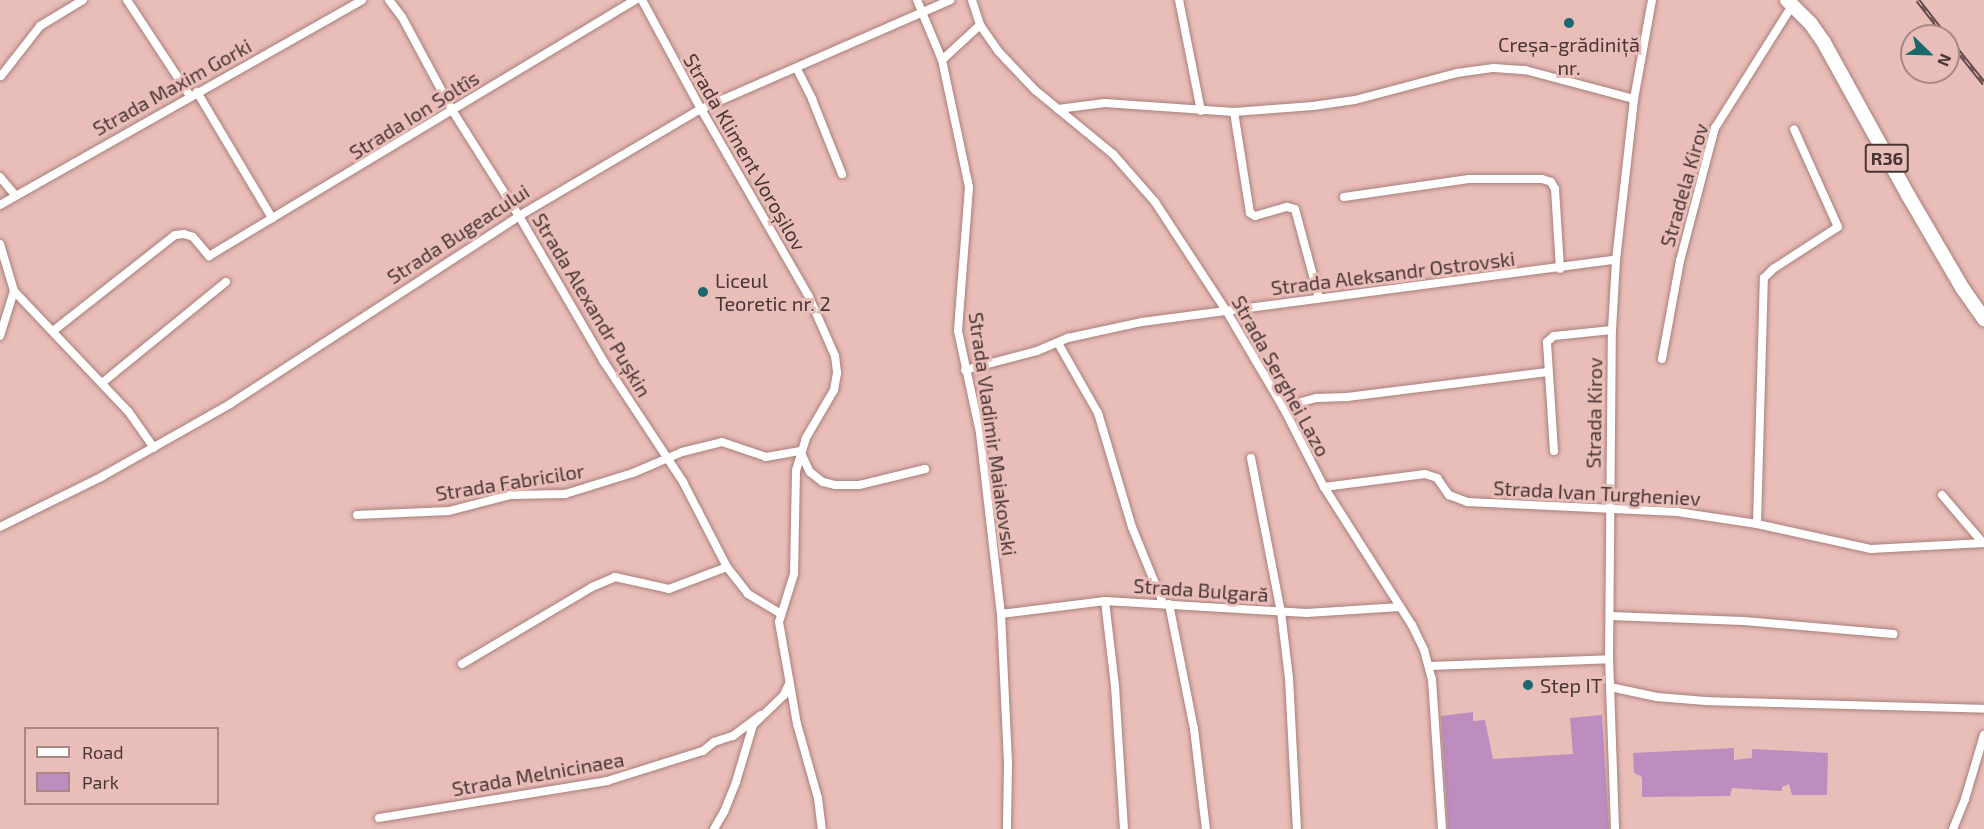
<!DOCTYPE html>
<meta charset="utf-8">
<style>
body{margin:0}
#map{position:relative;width:1984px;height:829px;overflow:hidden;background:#e9bdb8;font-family:"Exo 2",sans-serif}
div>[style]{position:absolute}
.green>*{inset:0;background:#bd8dbf}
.roads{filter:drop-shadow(0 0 2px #a87f7a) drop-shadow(0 0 2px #a87f7a)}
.minor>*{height:8px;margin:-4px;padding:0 4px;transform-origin:4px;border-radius:4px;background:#fff}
.primary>*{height:14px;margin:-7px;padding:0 7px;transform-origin:7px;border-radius:7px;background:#fff}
.rail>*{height:4.5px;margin-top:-2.25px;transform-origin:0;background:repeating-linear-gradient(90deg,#e9bdb8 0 7px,#634c4b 0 14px);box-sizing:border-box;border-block:2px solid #634c4b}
.dots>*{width:16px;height:16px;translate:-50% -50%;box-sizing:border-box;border:3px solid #e9bdb8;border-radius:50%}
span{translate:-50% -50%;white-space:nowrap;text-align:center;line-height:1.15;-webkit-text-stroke:6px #e9bdb8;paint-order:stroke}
.shield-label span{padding:2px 4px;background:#e9bdb8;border:2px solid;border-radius:4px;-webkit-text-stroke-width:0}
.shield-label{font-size:18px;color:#483635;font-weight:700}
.poi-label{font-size:20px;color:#483635}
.left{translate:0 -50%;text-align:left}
.street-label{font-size:20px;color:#483635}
.legend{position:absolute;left:24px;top:727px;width:195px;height:78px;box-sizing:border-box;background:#e9bdb8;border:2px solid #a98784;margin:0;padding:8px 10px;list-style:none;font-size:18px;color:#483635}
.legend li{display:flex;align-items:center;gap:12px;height:30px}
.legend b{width:30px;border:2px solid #a98784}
.north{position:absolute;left:1900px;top:24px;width:60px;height:60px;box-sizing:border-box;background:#e9bdb8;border:2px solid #a98784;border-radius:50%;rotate:113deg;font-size:16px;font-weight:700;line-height:24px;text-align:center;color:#483635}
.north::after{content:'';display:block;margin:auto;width:21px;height:27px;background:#1a676e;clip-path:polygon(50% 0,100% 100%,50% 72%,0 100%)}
</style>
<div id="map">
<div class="green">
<i style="clip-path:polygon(1473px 712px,1473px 721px,1485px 720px,1493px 759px,1573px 754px,1570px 718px,1602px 715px,1609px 829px,1448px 829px,1441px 716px)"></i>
<i style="clip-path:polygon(1734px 748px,1734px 760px,1752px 758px,1752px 749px,1828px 753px,1827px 795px,1792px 795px,1789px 784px,1782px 787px,1782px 791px,1732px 788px,1730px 796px,1642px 797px,1642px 777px,1634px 773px,1633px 753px)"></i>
</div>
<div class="roads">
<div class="minor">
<i style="left:127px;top:0;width:115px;rotate:56.7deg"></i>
<i style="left:389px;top:0;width:21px;rotate:53deg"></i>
<i style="left:402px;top:17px;width:106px;rotate:61.7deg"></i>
<i style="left:452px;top:110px;width:125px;rotate:57.7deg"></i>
<i style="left:519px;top:216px;width:169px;rotate:59.8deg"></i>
<i style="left:604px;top:362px;width:144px;rotate:56.6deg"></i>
<i style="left:683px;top:482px;width:96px;rotate:62.6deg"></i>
<i style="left:727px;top:567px;width:34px;rotate:52deg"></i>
<i style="left:748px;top:594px;width:37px;rotate:31deg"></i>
<i style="left:642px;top:0;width:124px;rotate:61.6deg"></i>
<i style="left:701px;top:109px;width:217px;rotate:60.1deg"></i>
<i style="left:809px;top:297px;width:64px;rotate:66.2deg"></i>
<i style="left:835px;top:356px;width:17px;rotate:83deg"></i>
<i style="left:837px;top:373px;width:17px;rotate:100deg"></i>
<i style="left:834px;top:390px;width:56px;rotate:120.3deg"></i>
<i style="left:806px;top:438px;width:34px;rotate:107deg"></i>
<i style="left:796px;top:471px;width:103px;rotate:91.1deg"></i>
<i style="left:794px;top:574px;width:50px;rotate:107.4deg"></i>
<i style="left:779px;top:622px;width:104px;rotate:80deg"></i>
<i style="left:797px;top:724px;width:77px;rotate:74.2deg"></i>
<i style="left:818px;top:798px;width:31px;rotate:83deg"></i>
<i style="left:917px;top:0;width:65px;rotate:67.4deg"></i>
<i style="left:942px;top:60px;width:130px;rotate:78deg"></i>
<i style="left:969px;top:187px;width:144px;rotate:94.4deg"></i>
<i style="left:958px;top:331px;width:104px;rotate:77.8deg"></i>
<i style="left:980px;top:433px;width:182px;rotate:83.4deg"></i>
<i style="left:1001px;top:614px;width:149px;rotate:87.3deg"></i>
<i style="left:1008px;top:763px;width:66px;rotate:90.9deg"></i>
<i style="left:972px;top:0;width:26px;rotate:72deg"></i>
<i style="left:980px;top:25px;width:32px;rotate:55deg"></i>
<i style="left:998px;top:51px;width:54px;rotate:46.5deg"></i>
<i style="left:1035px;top:90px;width:101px;rotate:39.4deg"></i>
<i style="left:1113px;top:154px;width:64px;rotate:48.8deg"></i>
<i style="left:1155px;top:202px;width:131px;rotate:56.8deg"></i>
<i style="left:1227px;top:312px;width:110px;rotate:59.5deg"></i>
<i style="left:1283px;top:407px;width:90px;rotate:62.9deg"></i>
<i style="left:1324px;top:487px;width:164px;rotate:57.5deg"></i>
<i style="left:1412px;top:625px;width:28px;rotate:64deg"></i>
<i style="left:1424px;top:650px;width:30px;rotate:75deg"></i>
<i style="left:1432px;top:679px;width:150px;rotate:86.2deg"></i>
<i style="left:1179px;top:0;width:113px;rotate:78.8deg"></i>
<i style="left:942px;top:60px;width:52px;rotate:-42.6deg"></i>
<i style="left:797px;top:69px;width:34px;rotate:63deg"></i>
<i style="left:812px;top:99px;width:81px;rotate:68.2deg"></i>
<i style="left:1px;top:76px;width:63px;rotate:-52deg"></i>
<i style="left:40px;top:26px;width:50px;rotate:-31.2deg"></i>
<i style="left:197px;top:92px;width:147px;rotate:59.2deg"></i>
<i style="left:1058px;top:109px;width:47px;rotate:-7.3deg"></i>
<i style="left:1105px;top:103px;width:129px;rotate:4deg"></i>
<i style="left:1234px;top:112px;width:79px;rotate:-4.3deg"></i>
<i style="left:1313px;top:106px;width:42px;rotate:-8.1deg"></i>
<i style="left:1355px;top:100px;width:106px;rotate:-14.8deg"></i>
<i style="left:1457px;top:73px;width:37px;rotate:-8deg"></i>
<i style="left:1494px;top:68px;width:31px;rotate:4deg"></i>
<i style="left:1525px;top:70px;width:113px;rotate:14.9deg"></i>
<i style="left:1234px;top:112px;width:102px;rotate:81deg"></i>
<i style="left:1250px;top:213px;width:6px;rotate:31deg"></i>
<i style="left:1255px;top:216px;width:33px;rotate:-16deg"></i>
<i style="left:1287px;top:207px;width:8px;rotate:14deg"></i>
<i style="left:1295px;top:209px;width:92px;rotate:74.9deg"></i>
<i style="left:0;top:177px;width:23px;rotate:50deg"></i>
<i style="left:1344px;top:197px;width:126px;rotate:-8.2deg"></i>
<i style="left:1469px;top:179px;width:73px"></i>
<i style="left:1542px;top:179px;width:9px;rotate:18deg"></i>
<i style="left:1551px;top:182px;width:8px;rotate:60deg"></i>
<i style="left:1555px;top:189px;width:80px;rotate:86.4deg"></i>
<i style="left:0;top:205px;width:416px;rotate:-29.5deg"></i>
<i style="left:0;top:244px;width:49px;rotate:73.4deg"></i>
<i style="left:14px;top:291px;width:47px;rotate:107.3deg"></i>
<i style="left:14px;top:291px;width:166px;rotate:46.5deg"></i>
<i style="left:128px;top:411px;width:45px;rotate:54.9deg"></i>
<i style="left:53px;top:331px;width:155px;rotate:-38.2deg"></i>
<i style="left:175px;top:235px;width:9px;rotate:-6deg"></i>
<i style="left:184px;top:234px;width:9px;rotate:18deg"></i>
<i style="left:193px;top:237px;width:25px;rotate:50deg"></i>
<i style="left:209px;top:256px;width:497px;rotate:-31deg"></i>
<i style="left:1058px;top:343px;width:81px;rotate:60.3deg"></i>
<i style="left:1098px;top:413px;width:119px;rotate:73.4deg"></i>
<i style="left:1132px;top:527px;width:82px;rotate:67.8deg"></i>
<i style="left:1662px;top:359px;width:100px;rotate:-79.6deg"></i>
<i style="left:1680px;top:261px;width:138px;rotate:-75.3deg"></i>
<i style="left:1715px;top:128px;width:146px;rotate:-57.8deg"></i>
<i style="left:965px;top:370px;width:74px;rotate:-14.8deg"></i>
<i style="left:1037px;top:351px;width:34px;rotate:-23deg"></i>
<i style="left:1068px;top:338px;width:76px;rotate:-12.2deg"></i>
<i style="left:1142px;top:322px;width:478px;rotate:-7.5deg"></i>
<i style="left:102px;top:383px;width:160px;rotate:-39.2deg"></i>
<i style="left:1283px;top:407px;width:35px;rotate:-15deg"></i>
<i style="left:1317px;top:398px;width:30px;rotate:-2deg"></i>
<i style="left:1347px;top:397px;width:202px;rotate:-7.1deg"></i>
<i style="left:1554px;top:451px;width:109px;rotate:-93.7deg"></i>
<i style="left:1547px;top:342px;width:9px;rotate:-41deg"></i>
<i style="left:1554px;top:336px;width:58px;rotate:-5.9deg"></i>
<i style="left:1251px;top:458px;width:157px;rotate:79deg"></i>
<i style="left:1281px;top:612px;width:66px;rotate:83.1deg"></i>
<i style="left:1289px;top:678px;width:151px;rotate:87deg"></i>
<i style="left:1324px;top:487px;width:102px;rotate:-7.3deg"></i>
<i style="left:1425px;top:474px;width:13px;rotate:18deg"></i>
<i style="left:1437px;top:478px;width:21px;rotate:55deg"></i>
<i style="left:1449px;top:495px;width:19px;rotate:21deg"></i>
<i style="left:1467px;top:502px;width:210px;rotate:2.7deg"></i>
<i style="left:1677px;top:512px;width:81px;rotate:8.5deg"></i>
<i style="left:1757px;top:524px;width:117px;rotate:12.4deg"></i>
<i style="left:1871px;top:549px;width:113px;rotate:-3deg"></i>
<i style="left:1942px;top:495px;width:63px;rotate:49.5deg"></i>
<i style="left:357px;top:515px;width:92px;rotate:-2.5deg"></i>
<i style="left:449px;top:511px;width:63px;rotate:-14.7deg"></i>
<i style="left:510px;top:495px;width:55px;rotate:-1deg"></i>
<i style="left:565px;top:494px;width:71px;rotate:-17.2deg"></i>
<i style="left:633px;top:473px;width:53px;rotate:-23.2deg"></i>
<i style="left:682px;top:452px;width:41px;rotate:-14deg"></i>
<i style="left:722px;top:442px;width:46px;rotate:18.8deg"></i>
<i style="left:766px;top:457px;width:35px;rotate:-10deg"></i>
<i style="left:800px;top:451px;width:23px;rotate:65deg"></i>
<i style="left:810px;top:472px;width:16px;rotate:38deg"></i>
<i style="left:823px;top:482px;width:12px;rotate:14deg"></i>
<i style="left:835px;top:485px;width:24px"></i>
<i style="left:859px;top:485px;width:68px;rotate:-13.6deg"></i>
<i style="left:1757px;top:524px;width:246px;rotate:-88.4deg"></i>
<i style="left:1764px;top:278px;width:13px;rotate:-45deg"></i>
<i style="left:1773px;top:269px;width:77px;rotate:-32.9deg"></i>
<i style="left:1838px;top:227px;width:107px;rotate:-114.2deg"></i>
<i style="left:0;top:527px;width:113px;rotate:-26.3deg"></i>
<i style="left:101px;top:477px;width:148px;rotate:-29.5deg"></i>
<i style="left:230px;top:404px;width:345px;rotate:-33deg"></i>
<i style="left:519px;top:216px;width:211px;rotate:-30.5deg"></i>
<i style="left:701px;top:109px;width:272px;rotate:-23.6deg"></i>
<i style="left:1105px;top:601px;width:86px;rotate:83.3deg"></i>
<i style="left:1115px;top:686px;width:143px;rotate:86.4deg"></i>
<i style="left:1169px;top:604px;width:127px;rotate:78.7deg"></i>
<i style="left:1194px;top:729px;width:101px;rotate:83.2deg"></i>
<i style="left:1001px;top:614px;width:105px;rotate:-7.1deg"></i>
<i style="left:1105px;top:601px;width:202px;rotate:3.4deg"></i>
<i style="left:1307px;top:613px;width:93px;rotate:-3.7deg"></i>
<i style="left:1610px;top:616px;width:134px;rotate:2.1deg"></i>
<i style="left:1744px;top:621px;width:150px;rotate:5deg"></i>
<i style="left:462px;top:664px;width:151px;rotate:-30.6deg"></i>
<i style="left:592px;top:587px;width:25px;rotate:-23deg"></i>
<i style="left:615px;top:577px;width:55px;rotate:12.5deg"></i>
<i style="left:669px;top:589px;width:62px;rotate:-20.8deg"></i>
<i style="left:1430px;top:666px;width:179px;rotate:-2.2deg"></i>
<i style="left:1610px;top:687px;width:48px;rotate:12deg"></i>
<i style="left:1657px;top:697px;width:49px;rotate:4.7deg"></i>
<i style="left:1706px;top:701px;width:278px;rotate:1.6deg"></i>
<i style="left:379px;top:818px;width:231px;rotate:-9.2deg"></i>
<i style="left:607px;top:781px;width:101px;rotate:-17.4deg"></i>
<i style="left:703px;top:751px;width:14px;rotate:-39deg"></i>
<i style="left:714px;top:742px;width:20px;rotate:-18deg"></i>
<i style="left:733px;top:736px;width:35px;rotate:-37deg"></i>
<i style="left:714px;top:829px;width:20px;rotate:-60deg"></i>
<i style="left:724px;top:812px;width:32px;rotate:-68deg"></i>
<i style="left:736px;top:782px;width:59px;rotate:-73.4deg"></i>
<i style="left:753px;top:725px;width:43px;rotate:-44.1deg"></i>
<i style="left:784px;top:695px;width:12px;rotate:-66deg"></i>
<i style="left:1615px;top:829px;width:170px;rotate:-92deg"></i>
<i style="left:1609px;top:659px;width:329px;rotate:-89.5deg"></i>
<i style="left:1612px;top:330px;width:70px;rotate:-86.7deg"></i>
<i style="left:1616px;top:260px;width:162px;rotate:-83.6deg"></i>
<i style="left:1634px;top:99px;width:101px;rotate:-79.7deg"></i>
<i style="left:1953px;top:829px;width:32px;rotate:-68deg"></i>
<i style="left:1965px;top:799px;width:67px;rotate:-73.5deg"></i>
</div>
<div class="primary">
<i style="left:1787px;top:0;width:34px;rotate:45deg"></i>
<i style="left:1811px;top:24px;width:21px;rotate:55deg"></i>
<i style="left:1823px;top:41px;width:176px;rotate:61.1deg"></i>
<i style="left:1908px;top:195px;width:109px;rotate:59.7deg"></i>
<i style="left:1963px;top:289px;width:37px;rotate:55deg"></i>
</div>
</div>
<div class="rail">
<i style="left:1918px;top:0;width:46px;rotate:52.1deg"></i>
<i style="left:1948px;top:38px;width:58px;rotate:51.3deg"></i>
</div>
<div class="dots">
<i style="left:1569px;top:23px;background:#1a676e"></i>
<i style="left:703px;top:292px;background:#1a676e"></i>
<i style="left:1528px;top:685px;background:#1a676e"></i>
</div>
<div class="shield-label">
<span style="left:1887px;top:158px">R36</span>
</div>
<div class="poi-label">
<span style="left:1569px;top:56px">Creșa-grădiniță<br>nr.</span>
<span class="left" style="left:715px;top:292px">Liceul<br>Teoretic nr. 2</span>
<span class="left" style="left:1540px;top:685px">Step IT</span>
</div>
<div class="street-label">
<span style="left:172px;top:87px;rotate:-29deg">Strada Maxim Gorki</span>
<span style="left:414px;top:115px;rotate:-32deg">Strada Ion Soltîs</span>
<span style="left:745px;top:152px;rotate:60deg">Strada Kliment Voroșilov</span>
<span style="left:1684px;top:185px;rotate:-74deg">Stradela Kirov</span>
<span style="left:458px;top:234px;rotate:-33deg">Strada Bugeacului</span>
<span style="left:1393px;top:273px;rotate:-7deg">Strada Aleksandr Ostrovski</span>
<span style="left:592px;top:305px;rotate:59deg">Strada Alexandr Pușkin</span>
<span style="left:1281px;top:376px;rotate:61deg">Strada Serghei Lazo</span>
<span style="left:1594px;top:413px;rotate:-89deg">Strada Kirov</span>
<span style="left:993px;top:434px;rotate:82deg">Strada Vladimir Maiakovski</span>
<span style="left:510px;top:482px;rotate:-9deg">Strada Fabricilor</span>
<span style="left:1597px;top:493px;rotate:3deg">Strada Ivan Turgheniev</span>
<span style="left:1201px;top:590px;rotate:4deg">Strada Bulgară</span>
<span style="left:538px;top:774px;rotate:-10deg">Strada Melnicinaea</span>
</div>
<ul class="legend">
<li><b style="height:8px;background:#fff"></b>Road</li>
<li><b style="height:16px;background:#bd8dbf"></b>Park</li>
</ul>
<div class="north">N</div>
</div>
